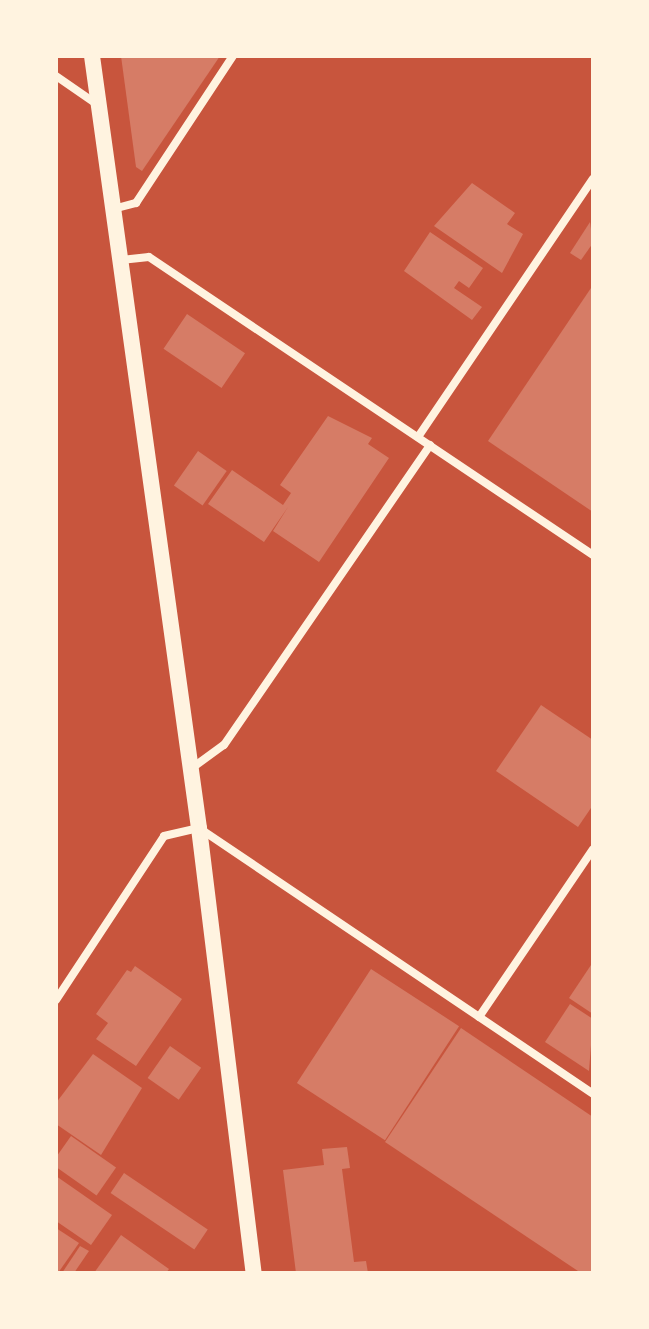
<!DOCTYPE html>
<style>
body{margin:0}
#map{position:relative;width:649px;height:1329px;overflow:hidden;background:#c8553d;font-family:Quicksand,sans-serif}
div>[style]{position:absolute}
.building>*{inset:0;background:#d67c66;transform-origin:0 0}
.minor>*{height:8px;margin:-4px;padding:0 4px;transform-origin:4px;border-radius:4px;background:#fff3e0}
.secondary>*{height:16px;margin:-8px;padding:0 8px;transform-origin:8px;border-radius:8px;background:#fff3e0}
span{translate:-50% -50%;white-space:nowrap;text-align:center;line-height:1.15;-webkit-text-stroke:7px #fff3e0;paint-order:stroke}
.frame{position:absolute;inset:0;border:58px solid #fff3e0;pointer-events:none}
</style>
<div id="map">
<div class="building">
<i style="clip-path:polygon(121px 56px,220px 56px,142px 171px,136px 167px)"></i>
<i style="clip-path:polygon(472px 183px,515px 213px,507px 224px,523px 234px,502px 273px,434px 226px)"></i>
<i style="clip-path:polygon(590px 222px,593px 243px,581px 260px,570px 253px)"></i>
<i style="clip-path:polygon(430px 232px,483px 268px,469px 288px,459px 281px,454px 288px,482px 307px,472px 320px,404px 271px)"></i>
<i style="clip-path:polygon(593px 285px,593px 512px,488px 441px)"></i>
<i style="left:187px;top:314px;width:70px;height:42px;rotate:34deg"></i>
<i style="clip-path:polygon(328px 416px,372px 438px,368px 444px,389px 458px,319px 562px,273px 531px,288px 507px,264px 542px,208px 504px,232px 470px,283px 505px,291px 493px,280px 485px)"></i>
<i style="left:198px;top:451px;width:35px;height:42px;rotate:35deg"></i>
<i style="clip-path:polygon(541px 705px,593px 740px,593px 805px,578px 827px,496px 771px)"></i>
<i style="clip-path:polygon(593px 962px,593px 1014px,569px 998px)"></i>
<i style="clip-path:polygon(135px 966px,182px 999px,136px 1066px,96px 1039px,108px 1023px,96px 1014px,127px 970px,131px 972px)"></i>
<i style="left:371px;top:969px;width:105px;height:136px;rotate:33deg"></i>
<i style="clip-path:polygon(570px 1004px,593px 1019px,589px 1071px,545px 1042px)"></i>
<i style="clip-path:polygon(461px 1028px,593px 1117px,593px 1273px,581px 1273px,385px 1142px)"></i>
<i style="left:170px;top:1046px;width:38px;height:39px;rotate:35deg"></i>
<i style="clip-path:polygon(93px 1054px,142px 1088px,101px 1155px,56px 1124px,56px 1103px)"></i>
<i style="left:71px;top:1136px;width:55px;height:34px;rotate:35deg"></i>
<i style="clip-path:polygon(347px 1147px,350px 1168px,342px 1169px,354px 1262px,366px 1261px,368px 1273px,296px 1273px,283px 1170px,324px 1165px,322px 1149px)"></i>
<i style="left:124px;top:1173px;width:101px;height:24px;rotate:34deg"></i>
<i style="clip-path:polygon(56px 1176px,112px 1215px,91px 1245px,56px 1221px)"></i>
<i style="clip-path:polygon(56px 1228px,79px 1243px,58px 1273px,56px 1273px)"></i>
<i style="clip-path:polygon(121px 1235px,169px 1269px,166px 1273px,94px 1273px)"></i>
<i style="clip-path:polygon(80px 1246px,89px 1251px,74px 1273px,62px 1273px)"></i>
</div>
<div class="minor">
<i style="left:56px;top:76px;width:51px;rotate:34.6deg"></i>
<i style="left:113px;top:209px;width:24px;rotate:-15deg"></i>
<i style="left:136px;top:203px;width:176px;rotate:-56.6deg"></i>
<i style="left:121px;top:260px;width:28px;rotate:-6deg"></i>
<i style="left:149px;top:257px;width:535px;rotate:33.87deg"></i>
<i style="left:418px;top:437px;width:312px;rotate:-55.9deg"></i>
<i style="left:192px;top:768px;width:39px;rotate:-36deg"></i>
<i style="left:224px;top:745px;width:364px;rotate:-55.5deg"></i>
<i style="left:56px;top:1000px;width:196px;rotate:-56.6deg"></i>
<i style="left:164px;top:836px;width:36px;rotate:-13deg"></i>
<i style="left:199px;top:828px;width:475px;rotate:34deg"></i>
<i style="left:479px;top:1017px;width:203px;rotate:-55.8deg"></i>
</div>
<div class="secondary">
<i style="left:92px;top:56px;width:779px;rotate:82.11deg"></i>
<i style="left:199px;top:828px;width:448px;rotate:83deg"></i>
</div>
<div class="frame"></div>
</div>
